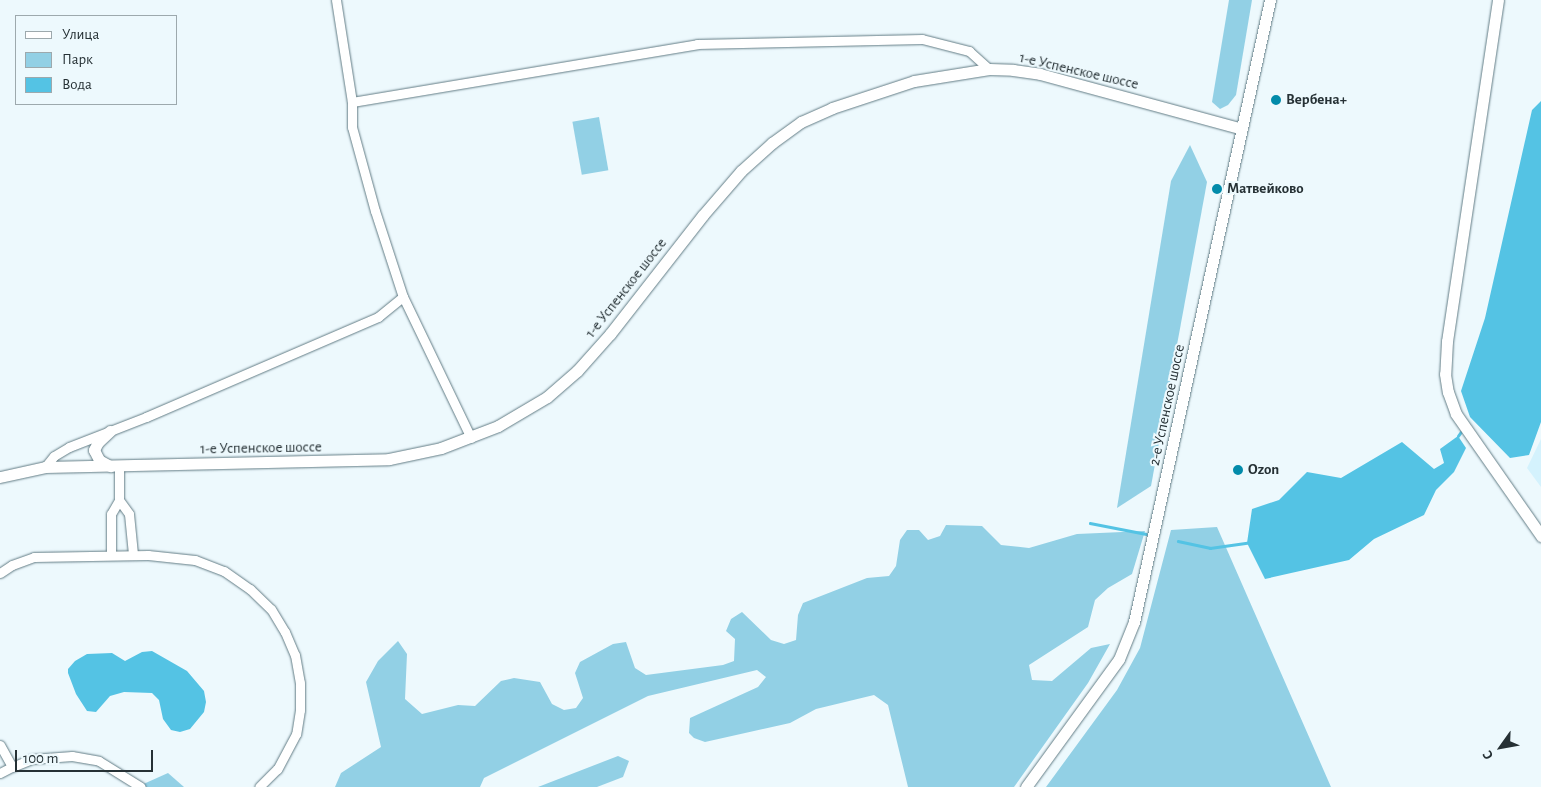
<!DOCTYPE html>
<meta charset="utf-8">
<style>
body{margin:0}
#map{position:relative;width:1541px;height:787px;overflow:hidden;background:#edf9fd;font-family:"Alegreya Sans",sans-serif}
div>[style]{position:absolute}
.built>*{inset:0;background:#d4f2fd}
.green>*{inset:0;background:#92d0e5;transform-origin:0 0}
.water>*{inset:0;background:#54c3e4}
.stream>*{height:2.5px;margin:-1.25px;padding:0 1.25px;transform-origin:1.25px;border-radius:1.25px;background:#54c3e4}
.roads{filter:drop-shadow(0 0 1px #627c85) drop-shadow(0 0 1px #627c85)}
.street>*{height:9px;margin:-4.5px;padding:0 4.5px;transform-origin:4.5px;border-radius:4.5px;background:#fff}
.secondary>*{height:11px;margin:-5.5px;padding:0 5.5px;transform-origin:5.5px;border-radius:5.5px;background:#fff}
.dots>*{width:14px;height:14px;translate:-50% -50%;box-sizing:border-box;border:2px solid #edf9fd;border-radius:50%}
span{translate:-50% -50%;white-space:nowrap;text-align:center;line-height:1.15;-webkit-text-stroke:4px #edf9fd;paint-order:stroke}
.street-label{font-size:15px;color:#263135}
.poi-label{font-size:15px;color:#263135;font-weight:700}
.left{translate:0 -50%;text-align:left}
.legend{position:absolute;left:15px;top:15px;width:162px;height:90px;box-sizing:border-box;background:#edf9fd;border:1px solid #9da9ad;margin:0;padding:6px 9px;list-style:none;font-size:15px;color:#263135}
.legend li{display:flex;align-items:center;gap:10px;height:25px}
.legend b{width:25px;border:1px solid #9da9ad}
.north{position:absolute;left:1476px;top:722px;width:50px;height:50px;-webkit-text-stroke:4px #edf9fd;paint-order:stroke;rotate:238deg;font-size:14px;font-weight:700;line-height:20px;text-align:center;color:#263135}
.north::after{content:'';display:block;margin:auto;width:18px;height:22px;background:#263135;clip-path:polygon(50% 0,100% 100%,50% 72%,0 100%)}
.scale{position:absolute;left:15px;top:750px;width:138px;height:22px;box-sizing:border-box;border:2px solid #263135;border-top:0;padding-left:6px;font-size:15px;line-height:18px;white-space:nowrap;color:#263135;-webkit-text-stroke:4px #edf9fd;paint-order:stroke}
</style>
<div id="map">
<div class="built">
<i style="clip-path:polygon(1541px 439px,1541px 487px,1527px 468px)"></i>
</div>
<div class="green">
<i style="clip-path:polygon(1229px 0,1252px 0,1236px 95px,1228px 105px,1220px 109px,1212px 102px)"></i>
<i style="left:599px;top:117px;width:54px;height:27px;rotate:80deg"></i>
<i style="clip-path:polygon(1190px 145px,1207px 182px,1151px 486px,1117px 508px,1171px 181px)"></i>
<i style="clip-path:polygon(946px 525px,982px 526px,1001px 545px,1029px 548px,1077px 534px,1145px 531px,1132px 574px,1108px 588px,1095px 600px,1088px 627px,1029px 665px,1032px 680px,1052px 681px,1091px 648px,1110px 644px,1088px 683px,1014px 787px,908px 787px,888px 705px,874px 695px,816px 709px,790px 723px,705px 742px,694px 738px,689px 733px,690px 718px,758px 687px,766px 677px,757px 670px,648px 696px,484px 778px,480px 787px,335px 787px,341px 773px,381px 747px,366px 682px,378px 661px,398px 641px,407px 654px,405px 699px,422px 714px,458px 705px,475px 706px,501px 681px,514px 678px,540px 682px,552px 704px,564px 710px,576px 708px,583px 698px,575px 673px,580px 662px,613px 644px,626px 642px,635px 668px,646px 675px,723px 665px,734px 661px,735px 639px,726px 631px,731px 619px,742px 612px,771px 640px,784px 644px,796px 640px,798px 615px,803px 603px,867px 578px,889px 576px,896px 566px,900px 540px,907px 530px,919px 530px,928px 540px,940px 536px)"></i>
<i style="clip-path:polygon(1217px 527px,1331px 787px,1046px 787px,1117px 690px,1140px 648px,1171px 530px)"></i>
<i style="clip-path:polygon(618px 756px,629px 761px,623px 777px,597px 787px,538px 787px)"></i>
<i style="clip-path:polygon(168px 773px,184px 787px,139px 787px,139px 786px)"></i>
</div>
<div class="water">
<i style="clip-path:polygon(1541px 101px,1541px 422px,1529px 455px,1510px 458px,1470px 417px,1461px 391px,1485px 318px,1532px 110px)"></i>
<i style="clip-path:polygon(1458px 436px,1466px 448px,1454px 472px,1436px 490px,1424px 515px,1374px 539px,1349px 560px,1265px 579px,1247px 543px,1252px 509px,1279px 500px,1307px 472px,1341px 478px,1402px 442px,1434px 469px,1444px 463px,1440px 449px)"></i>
<i style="clip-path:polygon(152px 651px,187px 671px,204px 691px,206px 702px,204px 712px,190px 729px,180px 732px,171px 730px,163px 719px,159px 700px,152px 693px,124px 692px,110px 696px,96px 712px,87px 711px,76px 694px,68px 673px,68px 669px,75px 661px,87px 654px,112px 653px,125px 661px,142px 652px)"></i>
</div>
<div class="stream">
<i style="left:1458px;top:436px;width:9px;rotate:-54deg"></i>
<i style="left:1090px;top:523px;width:57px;rotate:11.1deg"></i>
<i style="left:1178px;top:541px;width:33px;rotate:12deg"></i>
<i style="left:1210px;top:548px;width:37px;rotate:-8deg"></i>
</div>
<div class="roads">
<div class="street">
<i style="left:336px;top:0;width:103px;rotate:81.1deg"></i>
<i style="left:471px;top:438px;width:157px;rotate:-115.7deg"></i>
<i style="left:403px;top:297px;width:90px;rotate:-108deg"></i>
<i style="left:375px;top:211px;width:87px;rotate:-105.3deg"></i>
<i style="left:352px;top:127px;width:25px;rotate:-90deg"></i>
<i style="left:352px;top:102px;width:350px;rotate:-9.5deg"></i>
<i style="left:697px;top:44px;width:225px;rotate:-1.3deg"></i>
<i style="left:922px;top:39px;width:49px;rotate:14.3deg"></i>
<i style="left:969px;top:51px;width:27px;rotate:42deg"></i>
<i style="left:45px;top:467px;width:14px;rotate:-51deg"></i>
<i style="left:54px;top:456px;width:17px;rotate:-31deg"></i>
<i style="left:69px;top:447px;width:83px;rotate:-21.3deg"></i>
<i style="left:146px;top:417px;width:253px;rotate:-23.3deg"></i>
<i style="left:378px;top:317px;width:32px;rotate:-39deg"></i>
<i style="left:119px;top:500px;width:17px;rotate:54deg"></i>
<i style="left:129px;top:514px;width:40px;rotate:84.3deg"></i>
<i style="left:111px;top:554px;width:40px;rotate:-90deg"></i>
<i style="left:111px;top:514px;width:16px;rotate:-60deg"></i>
<i style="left:119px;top:500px;width:34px;rotate:-90deg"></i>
<i style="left:0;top:573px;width:14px;rotate:-34deg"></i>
<i style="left:12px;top:565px;width:23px;rotate:-20deg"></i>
<i style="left:34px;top:557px;width:114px;rotate:-1deg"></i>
<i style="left:148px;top:555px;width:47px;rotate:6.1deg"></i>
<i style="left:195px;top:560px;width:31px;rotate:21deg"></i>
<i style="left:224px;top:571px;width:32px;rotate:35deg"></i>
<i style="left:250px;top:589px;width:29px;rotate:44deg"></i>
<i style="left:271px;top:609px;width:27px;rotate:59deg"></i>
<i style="left:285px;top:632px;width:25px;rotate:67deg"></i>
<i style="left:295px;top:655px;width:28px;rotate:80deg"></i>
<i style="left:300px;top:683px;width:27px;rotate:90deg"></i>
<i style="left:300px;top:710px;width:24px;rotate:99deg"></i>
<i style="left:296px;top:734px;width:40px;rotate:118deg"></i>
<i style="left:277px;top:769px;width:25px;rotate:135deg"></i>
<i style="left:0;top:745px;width:25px;rotate:61deg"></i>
<i style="left:12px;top:767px;width:22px;rotate:-22deg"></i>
<i style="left:32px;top:759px;width:40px;rotate:-4.3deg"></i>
<i style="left:72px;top:756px;width:27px;rotate:10deg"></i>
<i style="left:99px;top:761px;width:49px;rotate:31.8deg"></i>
<i style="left:0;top:773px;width:13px;rotate:-27deg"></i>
</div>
<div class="secondary">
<i style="left:1498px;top:0;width:345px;rotate:98.5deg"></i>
<i style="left:1447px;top:341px;width:33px;rotate:93deg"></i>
<i style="left:1445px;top:374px;width:18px;rotate:81deg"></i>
<i style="left:1448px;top:392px;width:23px;rotate:70deg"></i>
<i style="left:1456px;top:414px;width:149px;rotate:55.1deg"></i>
<i style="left:110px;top:431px;width:16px;rotate:137deg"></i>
<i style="left:98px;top:442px;width:9px;rotate:117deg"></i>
<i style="left:94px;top:450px;width:11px;rotate:63deg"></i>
<i style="left:99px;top:460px;width:13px;rotate:29deg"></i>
<i style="left:0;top:477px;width:46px;rotate:-12.5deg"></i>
<i style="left:45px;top:467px;width:344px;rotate:-1.3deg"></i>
<i style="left:389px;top:459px;width:53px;rotate:-11.9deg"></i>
<i style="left:441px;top:448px;width:61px;rotate:-21.1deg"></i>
<i style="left:498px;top:426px;width:57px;rotate:-30.6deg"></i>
<i style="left:547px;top:397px;width:40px;rotate:-41deg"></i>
<i style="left:577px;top:371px;width:50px;rotate:-48.3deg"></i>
<i style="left:610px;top:334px;width:151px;rotate:-52deg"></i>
<i style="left:703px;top:215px;width:58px;rotate:-49.2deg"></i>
<i style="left:741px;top:171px;width:42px;rotate:-42.1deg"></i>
<i style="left:772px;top:143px;width:36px;rotate:-36deg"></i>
<i style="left:801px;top:122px;width:34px;rotate:-24deg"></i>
<i style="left:832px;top:108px;width:86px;rotate:-18.2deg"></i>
<i style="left:914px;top:81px;width:76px;rotate:-9.1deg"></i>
<i style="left:989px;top:69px;width:24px;rotate:2deg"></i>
<i style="left:1013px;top:70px;width:27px;rotate:8deg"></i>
<i style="left:1040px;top:74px;width:209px;rotate:15.2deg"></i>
<i style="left:1026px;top:787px;width:158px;rotate:-54deg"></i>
<i style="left:1119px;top:659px;width:40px;rotate:-68deg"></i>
<i style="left:1134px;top:622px;width:637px;rotate:-77.67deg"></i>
</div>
</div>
<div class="dots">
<i style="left:1276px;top:100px;background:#028baa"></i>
<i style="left:1217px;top:189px;background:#028baa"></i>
<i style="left:1238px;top:470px;background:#028baa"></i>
</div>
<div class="street-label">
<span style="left:1079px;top:71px;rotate:13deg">1-е Успенское шоссе</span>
<span style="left:626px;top:288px;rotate:-52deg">1-е Успенское шоссе</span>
<span style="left:1167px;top:405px;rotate:-78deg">2-е Успенское шоссе</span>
<span style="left:261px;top:448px;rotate:-1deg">1-е Успенское шоссе</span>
</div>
<div class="poi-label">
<span class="left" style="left:1286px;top:100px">Вербена+</span>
<span class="left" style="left:1227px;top:189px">Матвейково</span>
<span class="left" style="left:1248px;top:470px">Ozon</span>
</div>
<ul class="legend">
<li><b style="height:6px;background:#fff"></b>Улица</li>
<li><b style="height:14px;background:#92d0e5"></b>Парк</li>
<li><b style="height:14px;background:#54c3e4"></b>Вода</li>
</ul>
<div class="north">С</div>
<div class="scale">100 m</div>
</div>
